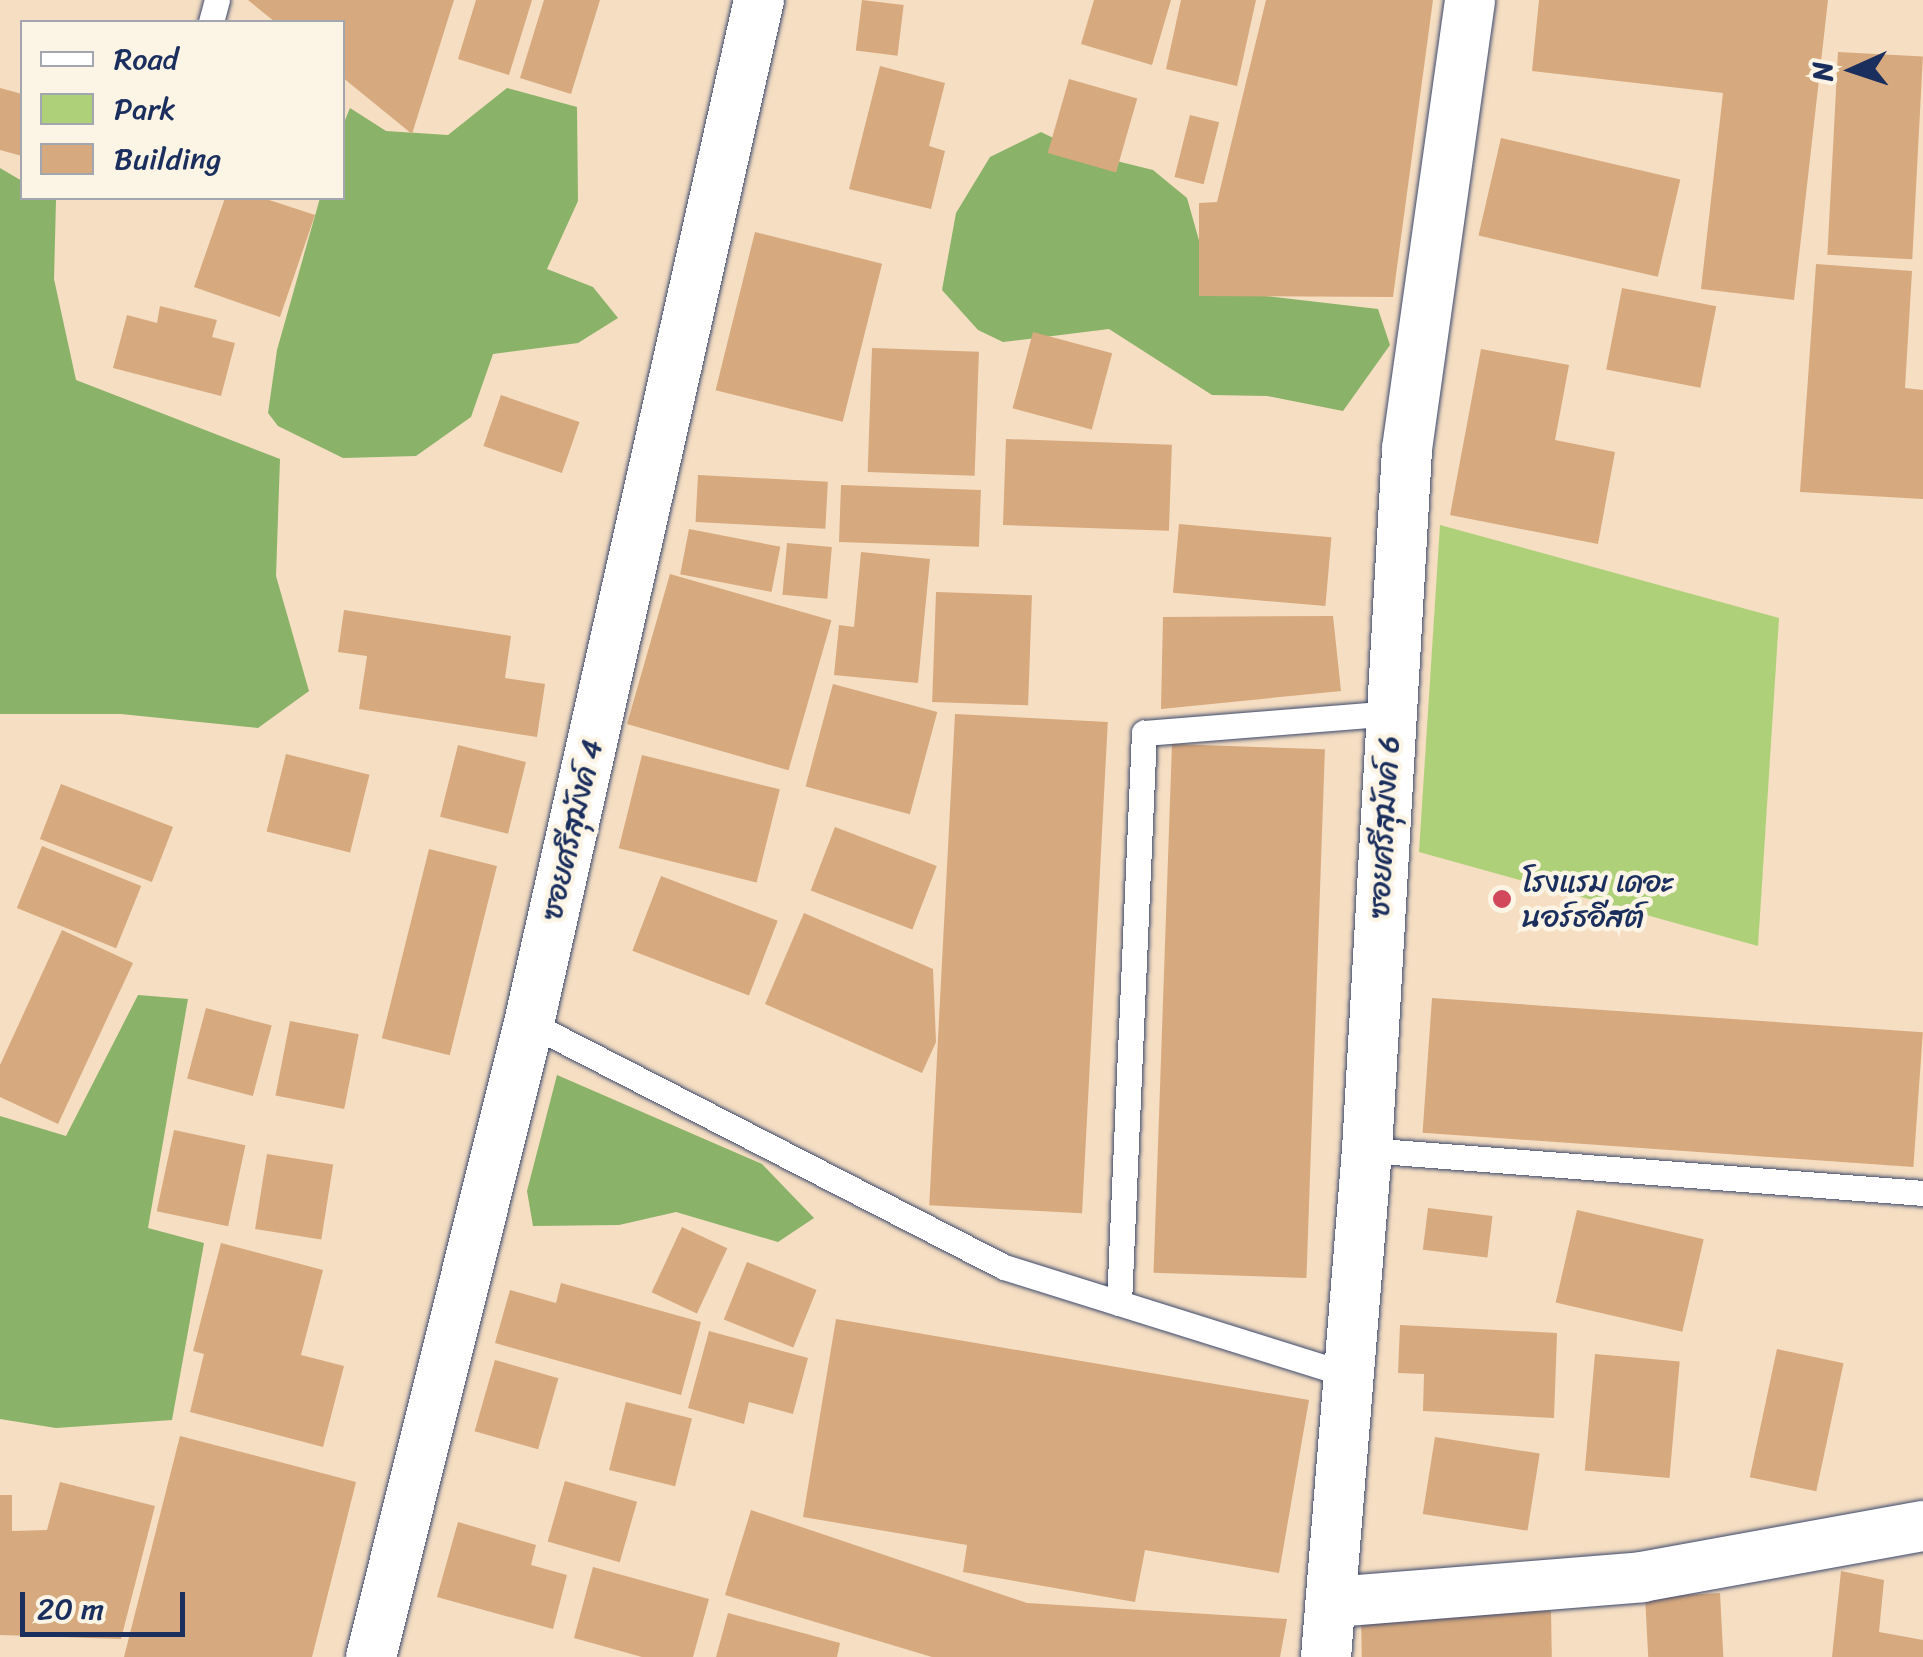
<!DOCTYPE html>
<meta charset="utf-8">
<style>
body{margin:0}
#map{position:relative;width:1923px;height:1657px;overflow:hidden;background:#f5dec2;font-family:Sriracha,"Playpen Sans Thai",sans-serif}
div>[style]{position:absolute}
.green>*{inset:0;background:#aed078}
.forest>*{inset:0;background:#8ab268}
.building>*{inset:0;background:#d7a97e;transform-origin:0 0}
.roads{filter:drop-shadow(0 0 2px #3c496d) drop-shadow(0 0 2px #3c496d)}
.lane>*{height:25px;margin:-12.5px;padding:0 12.5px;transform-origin:12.5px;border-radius:12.5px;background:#fff}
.street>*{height:50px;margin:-25px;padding:0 25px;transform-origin:25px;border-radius:25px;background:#fff}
.dots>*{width:28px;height:28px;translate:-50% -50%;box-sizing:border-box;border:5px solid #fcf5e5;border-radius:50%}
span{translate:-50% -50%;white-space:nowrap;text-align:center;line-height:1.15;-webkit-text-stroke:9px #fcf5e5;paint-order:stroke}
.street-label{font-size:30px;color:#1b2f5e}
.poi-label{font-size:30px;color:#1b2f5e}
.left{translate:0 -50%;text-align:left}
.legend{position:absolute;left:20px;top:20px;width:325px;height:180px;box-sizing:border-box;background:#fcf5e5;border:2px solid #a2a6af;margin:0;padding:12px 18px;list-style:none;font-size:30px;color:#1b2f5e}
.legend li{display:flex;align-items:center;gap:20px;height:50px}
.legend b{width:50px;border:2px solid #a2a6af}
.north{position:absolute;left:1803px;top:20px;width:100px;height:100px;-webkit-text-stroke:8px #fcf5e5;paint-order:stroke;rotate:267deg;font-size:28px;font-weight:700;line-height:40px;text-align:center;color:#1b2f5e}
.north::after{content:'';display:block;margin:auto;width:35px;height:45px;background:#1b2f5e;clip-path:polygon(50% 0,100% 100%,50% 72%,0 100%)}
.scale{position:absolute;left:20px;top:1592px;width:165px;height:45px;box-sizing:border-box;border:5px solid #1b2f5e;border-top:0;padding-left:12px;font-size:30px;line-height:35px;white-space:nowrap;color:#1b2f5e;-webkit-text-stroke:8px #fcf5e5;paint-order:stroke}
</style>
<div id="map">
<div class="green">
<i style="clip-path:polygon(1440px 525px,1779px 618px,1758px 946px,1419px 852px)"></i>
</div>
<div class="forest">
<i style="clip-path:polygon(507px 88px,577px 107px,578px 201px,547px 269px,593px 287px,618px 318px,578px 343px,493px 354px,471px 417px,416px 456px,343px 458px,278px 426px,268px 413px,277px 350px,320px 198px,342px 198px,343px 125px,350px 108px,386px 131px,448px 135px)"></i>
<i style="clip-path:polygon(1041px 132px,1084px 153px,1153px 170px,1187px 198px,1213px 290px,1378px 309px,1390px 345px,1343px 411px,1267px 396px,1212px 395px,1109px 329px,1003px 342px,978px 330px,942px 290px,956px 213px,990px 157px)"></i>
<i style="clip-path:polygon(0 168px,22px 181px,22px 198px,56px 200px,54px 279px,76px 380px,280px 459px,276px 576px,309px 691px,258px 728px,121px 714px,0 714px)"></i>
<i style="clip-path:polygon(138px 995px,188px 999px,148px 1228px,204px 1243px,172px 1420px,56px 1428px,0 1419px,0 1116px,66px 1136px)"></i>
<i style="clip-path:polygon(557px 1075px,762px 1164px,814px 1218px,778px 1242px,676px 1212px,619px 1225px,533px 1226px,527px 1191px)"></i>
</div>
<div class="building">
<i style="clip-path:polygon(248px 0,454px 0,412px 134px,342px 77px,342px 22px,275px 22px)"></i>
<i style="clip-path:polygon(476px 0,532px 0,509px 75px,458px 59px)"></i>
<i style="clip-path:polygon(544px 0,600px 0,571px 94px,520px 78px)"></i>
<i style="left:862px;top:0;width:42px;height:51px;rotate:7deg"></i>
<i style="clip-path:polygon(1094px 0,1171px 0,1152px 65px,1081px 44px)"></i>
<i style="clip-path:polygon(1181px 0,1256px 0,1237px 86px,1166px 69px)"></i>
<i style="clip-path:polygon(1266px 0,1433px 0,1393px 297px,1199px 296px,1199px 203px,1217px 202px)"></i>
<i style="clip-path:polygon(1539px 0,1828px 0,1794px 300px,1701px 289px,1723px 93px,1532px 71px)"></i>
<i style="left:1838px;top:52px;width:85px;height:203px;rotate:3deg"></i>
<i style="clip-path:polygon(880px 66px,945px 83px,929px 146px,945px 151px,931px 209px,849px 189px)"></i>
<i style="left:1069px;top:79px;width:71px;height:77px;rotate:16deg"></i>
<i style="clip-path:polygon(0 88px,22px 94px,22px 156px,0 150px)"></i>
<i style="left:1190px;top:115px;width:30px;height:64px;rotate:14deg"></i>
<i style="left:1501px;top:138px;width:184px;height:100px;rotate:13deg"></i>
<i style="clip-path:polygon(225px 198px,263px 198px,315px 215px,280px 317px,194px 287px)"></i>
<i style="left:755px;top:232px;width:131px;height:163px;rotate:14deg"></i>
<i style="clip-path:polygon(1816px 264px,1912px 271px,1905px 388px,1923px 390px,1923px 499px,1800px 492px)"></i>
<i style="left:1622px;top:288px;width:96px;height:83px;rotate:11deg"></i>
<i style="clip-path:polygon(160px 306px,217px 320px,212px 337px,235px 343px,221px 396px,113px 368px,127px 315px,157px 323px)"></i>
<i style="left:1033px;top:332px;width:82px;height:79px;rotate:15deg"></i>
<i style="left:872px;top:348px;width:107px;height:124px;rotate:2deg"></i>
<i style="clip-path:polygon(1481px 349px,1569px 365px,1555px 440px,1615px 452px,1598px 544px,1450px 515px)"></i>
<i style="left:501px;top:395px;width:83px;height:54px;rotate:19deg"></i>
<i style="left:1006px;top:439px;width:166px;height:86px;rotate:2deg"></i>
<i style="left:698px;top:475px;width:130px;height:47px;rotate:3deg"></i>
<i style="left:841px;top:485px;width:140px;height:57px;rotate:2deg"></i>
<i style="left:1179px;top:524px;width:153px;height:69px;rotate:5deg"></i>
<i style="left:689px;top:529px;width:93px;height:46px;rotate:11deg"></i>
<i style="left:787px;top:543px;width:45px;height:52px;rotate:5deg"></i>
<i style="clip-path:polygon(861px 552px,930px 559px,918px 683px,834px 675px,839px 625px,854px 627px)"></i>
<i style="left:670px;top:574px;width:168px;height:156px;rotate:16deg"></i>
<i style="left:936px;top:592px;width:96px;height:110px;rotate:2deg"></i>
<i style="clip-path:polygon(344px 610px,511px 636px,505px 678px,545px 684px,537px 737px,359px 709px,367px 656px,338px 652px)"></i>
<i style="clip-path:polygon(1333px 616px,1341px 691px,1161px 709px,1163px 617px)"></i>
<i style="left:833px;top:684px;width:108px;height:106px;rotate:15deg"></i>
<i style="left:955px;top:714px;width:153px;height:492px;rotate:3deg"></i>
<i style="left:1172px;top:744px;width:153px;height:529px;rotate:2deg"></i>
<i style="left:458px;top:745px;width:70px;height:74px;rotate:14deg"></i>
<i style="left:286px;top:754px;width:86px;height:80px;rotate:14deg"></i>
<i style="left:642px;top:755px;width:142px;height:96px;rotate:14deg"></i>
<i style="left:61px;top:784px;width:120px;height:59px;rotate:21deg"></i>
<i style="left:835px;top:827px;width:109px;height:68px;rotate:21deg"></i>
<i style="left:42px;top:846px;width:107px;height:67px;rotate:22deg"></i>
<i style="left:429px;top:849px;width:70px;height:195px;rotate:14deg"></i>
<i style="left:661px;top:876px;width:125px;height:80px;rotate:21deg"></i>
<i style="clip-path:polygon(804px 913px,933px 969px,936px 1042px,922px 1073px,765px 1004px)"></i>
<i style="clip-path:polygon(62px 930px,133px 963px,58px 1124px,0 1097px,0 1065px)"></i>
<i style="left:1432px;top:998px;width:492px;height:135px;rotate:4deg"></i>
<i style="left:206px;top:1008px;width:68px;height:73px;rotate:15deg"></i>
<i style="left:290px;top:1021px;width:70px;height:76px;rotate:11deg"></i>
<i style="left:174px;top:1130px;width:73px;height:83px;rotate:12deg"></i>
<i style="left:267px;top:1154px;width:67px;height:76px;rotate:9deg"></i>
<i style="left:1428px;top:1208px;width:65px;height:42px;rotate:7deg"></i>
<i style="left:1577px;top:1210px;width:130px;height:95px;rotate:13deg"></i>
<i style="left:682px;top:1227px;width:50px;height:72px;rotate:25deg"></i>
<i style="clip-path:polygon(221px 1243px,323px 1270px,301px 1355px,344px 1366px,323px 1447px,190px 1412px,204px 1354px,193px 1351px)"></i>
<i style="left:747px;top:1262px;width:75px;height:62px;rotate:22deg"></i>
<i style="clip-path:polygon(561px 1283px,701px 1322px,681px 1395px,495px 1343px,510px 1290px,556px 1303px)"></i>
<i style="clip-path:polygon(836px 1319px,1309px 1400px,1279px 1573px,1145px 1550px,1135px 1602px,963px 1572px,967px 1545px,803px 1517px)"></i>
<i style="clip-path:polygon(1400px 1325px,1557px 1333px,1554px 1418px,1423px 1411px,1424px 1374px,1398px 1373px)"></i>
<i style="clip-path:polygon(709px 1331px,808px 1358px,793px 1414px,749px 1402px,744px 1424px,688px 1408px)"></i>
<i style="left:1777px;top:1349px;width:68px;height:131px;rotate:12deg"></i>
<i style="left:1595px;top:1354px;width:85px;height:117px;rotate:5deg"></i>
<i style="left:495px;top:1360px;width:66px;height:74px;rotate:16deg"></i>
<i style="left:626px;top:1402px;width:68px;height:70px;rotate:14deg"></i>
<i style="clip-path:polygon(180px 1436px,356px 1482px,312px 1657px,124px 1657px)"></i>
<i style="left:1435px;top:1437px;width:106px;height:78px;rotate:9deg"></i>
<i style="left:565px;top:1481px;width:75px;height:63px;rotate:16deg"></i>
<i style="clip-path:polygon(60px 1482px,155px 1506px,121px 1639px,0 1635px,0 1495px,12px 1495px,12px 1531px,47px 1530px)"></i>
<i style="clip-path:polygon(751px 1510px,1027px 1603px,1287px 1619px,1280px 1657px,932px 1657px,725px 1595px)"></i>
<i style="clip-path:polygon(458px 1522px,536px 1545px,531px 1565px,567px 1575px,553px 1629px,437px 1597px)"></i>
<i style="clip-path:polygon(593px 1567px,709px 1599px,693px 1657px,642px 1657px,574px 1638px)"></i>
<i style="clip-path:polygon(1841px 1571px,1884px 1580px,1879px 1632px,1923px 1640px,1923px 1657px,1832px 1657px)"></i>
<i style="left:1720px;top:1593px;width:64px;height:75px;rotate:87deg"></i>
<i style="left:1551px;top:1611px;width:46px;height:190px;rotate:89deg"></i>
<i style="clip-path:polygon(728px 1613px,840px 1643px,837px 1657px,716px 1657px)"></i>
</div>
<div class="roads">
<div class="lane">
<i style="left:211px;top:22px;width:23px;rotate:-75deg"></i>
<i style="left:529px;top:1023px;width:534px;rotate:27.19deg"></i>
<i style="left:1004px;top:1267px;width:361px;rotate:17.4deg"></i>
<i style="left:1367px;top:1150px;width:558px;rotate:4.42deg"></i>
<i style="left:1119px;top:1303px;width:571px;rotate:-87.49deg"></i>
<i style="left:1144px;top:733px;width:247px;rotate:-4.6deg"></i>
</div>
<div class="street">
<i style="left:1334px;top:1602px;width:309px;rotate:-4.6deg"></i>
<i style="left:1642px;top:1577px;width:286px;rotate:-10.3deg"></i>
<i style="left:371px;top:1657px;width:653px;rotate:-76.01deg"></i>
<i style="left:529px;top:1023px;width:1049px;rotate:-77.33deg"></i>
<i style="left:1326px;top:1657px;width:509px;rotate:-85.38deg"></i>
<i style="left:1367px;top:1150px;width:702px;rotate:-86.73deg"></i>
<i style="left:1407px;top:449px;width:453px;rotate:-82deg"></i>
</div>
</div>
<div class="dots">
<i style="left:1502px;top:899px;background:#d1495b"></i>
</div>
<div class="street-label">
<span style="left:1384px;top:827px;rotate:-87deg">ซอยศรีสุมังค์ 6</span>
<span style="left:572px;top:830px;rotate:-77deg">ซอยศรีสุมังค์ 4</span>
</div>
<div class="poi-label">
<span class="left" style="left:1522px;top:899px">โรงแรม เดอะ<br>นอร์ธอีสต์</span>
</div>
<ul class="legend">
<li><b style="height:12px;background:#fff"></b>Road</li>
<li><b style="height:28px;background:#aed078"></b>Park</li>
<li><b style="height:28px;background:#d7a97e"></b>Building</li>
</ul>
<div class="north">N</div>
<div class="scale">20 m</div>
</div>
